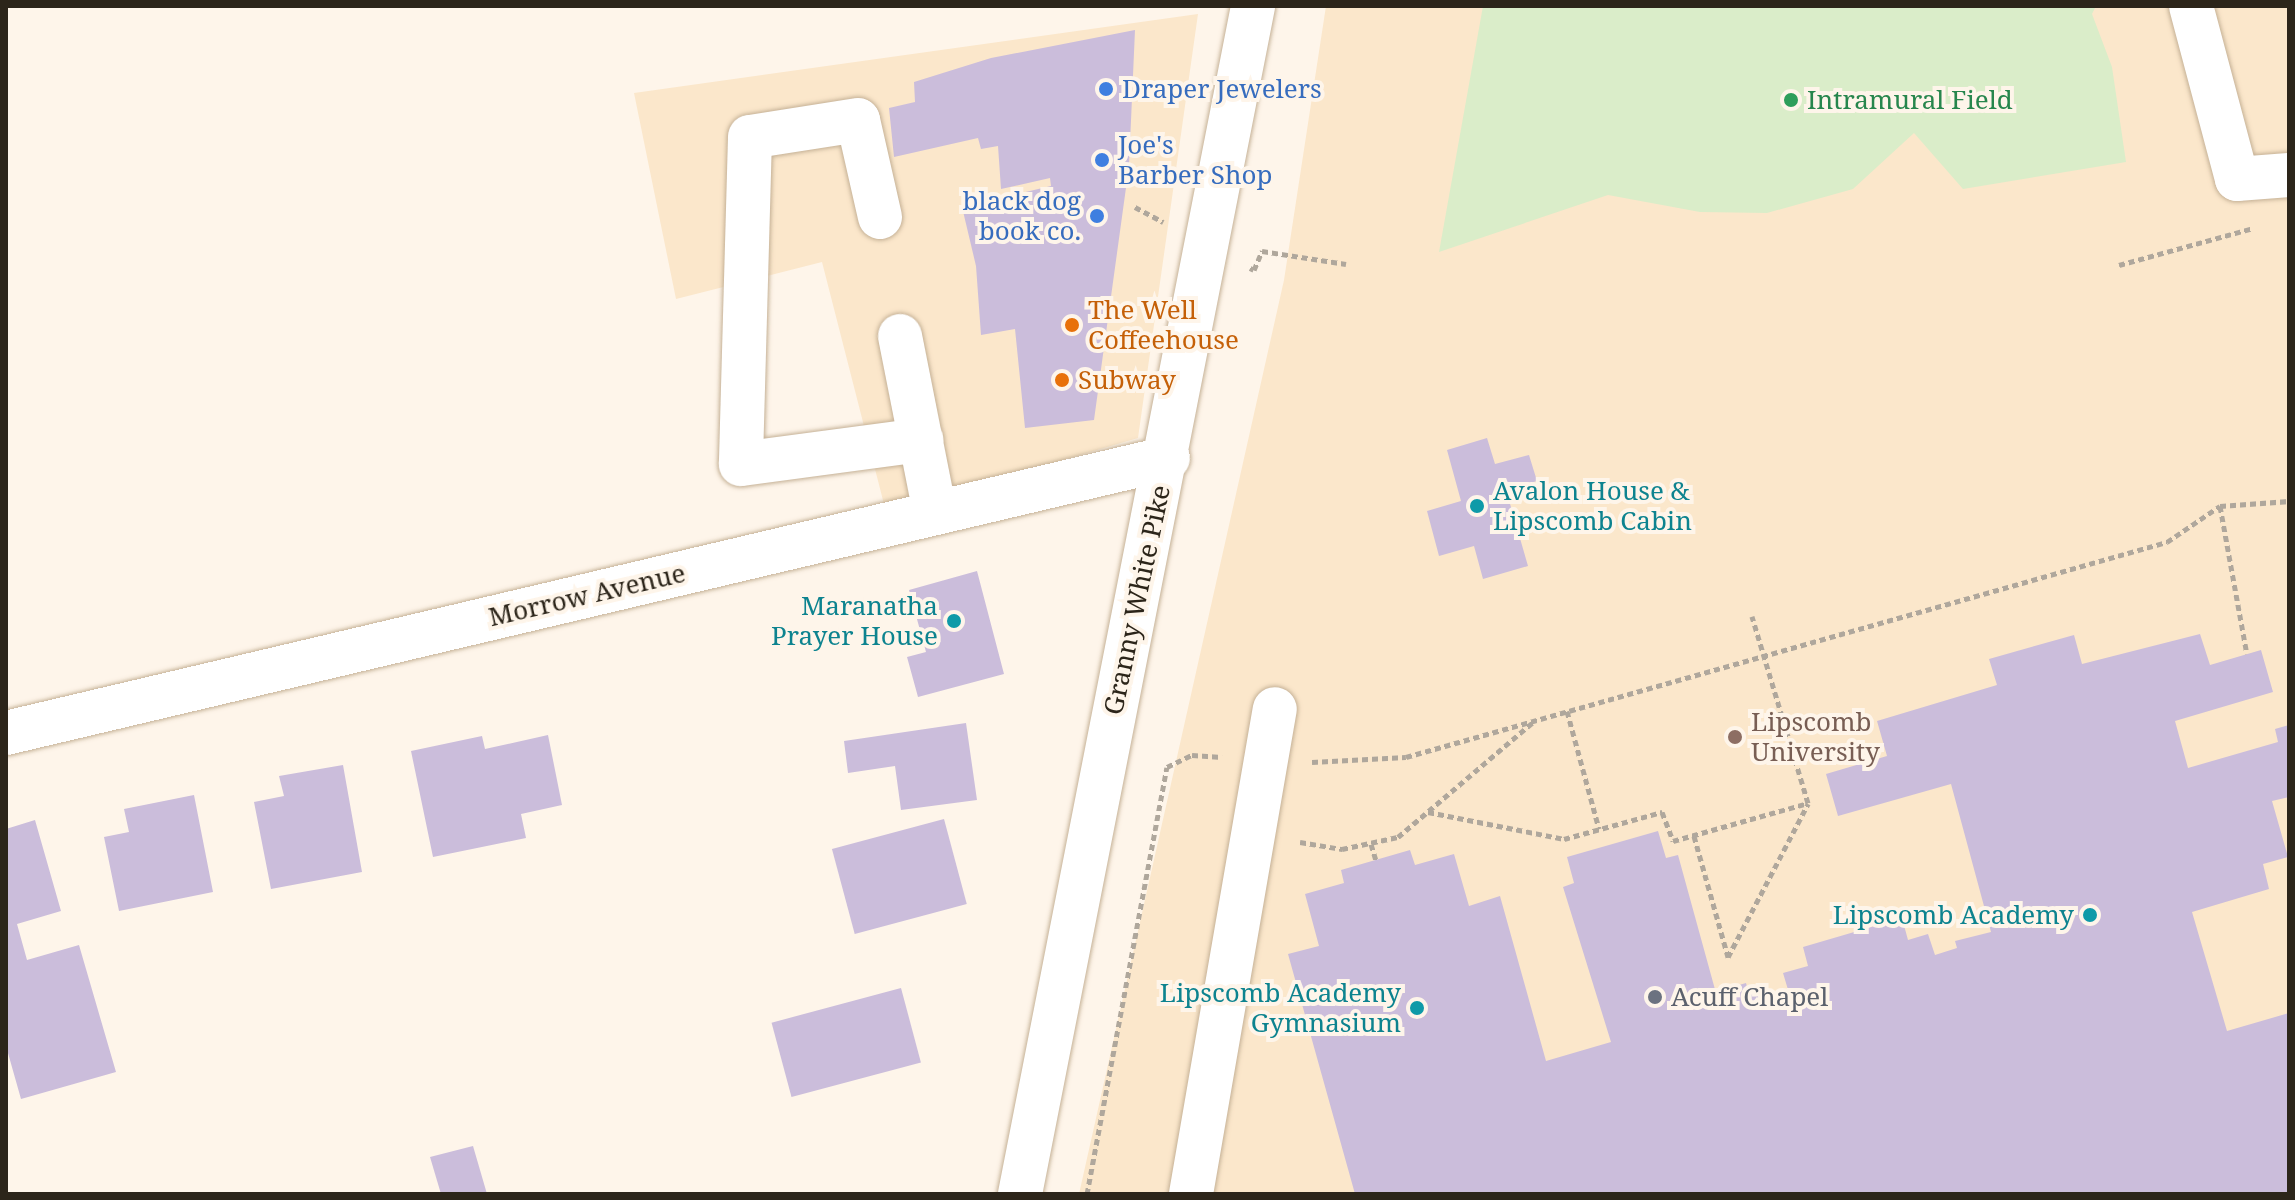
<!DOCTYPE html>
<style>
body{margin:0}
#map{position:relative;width:2295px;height:1200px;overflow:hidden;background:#fef5ea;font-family:"Noto Serif",serif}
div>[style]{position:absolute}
.built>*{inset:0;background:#fbe7cb}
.green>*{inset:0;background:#daedc9}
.building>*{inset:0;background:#cbbddb;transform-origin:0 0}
.path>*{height:5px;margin-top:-2.5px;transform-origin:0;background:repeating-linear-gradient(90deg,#afa79c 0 6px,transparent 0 10px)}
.roads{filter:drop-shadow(0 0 2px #c5b196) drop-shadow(0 0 2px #c5b196)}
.minor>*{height:44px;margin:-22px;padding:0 22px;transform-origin:22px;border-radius:22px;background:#fff}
.major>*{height:44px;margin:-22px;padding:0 22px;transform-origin:22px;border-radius:22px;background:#fff}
.dots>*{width:22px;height:22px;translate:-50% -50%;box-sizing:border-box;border:4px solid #fef5ea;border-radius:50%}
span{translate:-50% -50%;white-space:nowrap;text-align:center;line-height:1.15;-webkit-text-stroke:8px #fef5ea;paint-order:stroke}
.shop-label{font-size:26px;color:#366cbe}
.left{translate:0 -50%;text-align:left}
.right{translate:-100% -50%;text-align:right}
.leisure-label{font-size:26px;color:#27864d}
.food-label{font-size:26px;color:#c56008}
.culture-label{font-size:26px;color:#0d838f}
.street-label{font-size:26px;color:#2c251a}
.education-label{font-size:26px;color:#785e54}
.worship-label{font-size:26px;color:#5b616d}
.frame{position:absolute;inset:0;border:8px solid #2c251a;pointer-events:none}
</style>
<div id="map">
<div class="built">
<i style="clip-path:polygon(1326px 6px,2289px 6px,2289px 1194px,1079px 1194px,1284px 280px)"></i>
<i style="clip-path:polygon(1198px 14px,1138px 438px,886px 512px,822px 262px,676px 299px,634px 93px)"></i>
</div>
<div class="green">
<i style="clip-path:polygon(1483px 6px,2096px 6px,2092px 14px,2112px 67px,2126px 162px,1963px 189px,1914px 133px,1853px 189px,1767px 213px,1700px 212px,1608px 195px,1439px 252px)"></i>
</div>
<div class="building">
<i style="clip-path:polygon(1135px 30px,1129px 166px,1094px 420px,1025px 428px,1015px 329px,981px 335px,976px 266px,962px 207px,1051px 186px,1050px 178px,1001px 189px,998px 146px,981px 149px,978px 138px,894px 157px,889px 108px,915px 102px,914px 82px,991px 58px)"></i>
<i style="clip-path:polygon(1487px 438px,1495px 464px,1529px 455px,1537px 481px,1506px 490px,1528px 566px,1483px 579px,1474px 546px,1439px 556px,1427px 511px,1461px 501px,1447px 450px)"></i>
<i style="clip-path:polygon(977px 571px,1004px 674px,918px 697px,907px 657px,926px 652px,909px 590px)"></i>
<i style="clip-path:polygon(2200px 634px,2210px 665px,2261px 650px,2273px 692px,2175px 721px,2188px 768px,2278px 742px,2275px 729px,2289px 725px,2289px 797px,2272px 801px,2288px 857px,2263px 864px,2269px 889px,2192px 912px,2227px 1031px,2289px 1013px,2289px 1194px,1355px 1194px,1288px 954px,1319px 946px,1305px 894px,1344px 883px,1341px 870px,1410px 850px,1415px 865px,1454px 854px,1469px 906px,1500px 896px,1546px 1061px,1611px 1042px,1563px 887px,1574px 883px,1567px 857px,1658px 831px,1666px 858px,1678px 855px,1719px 1004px,1725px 1003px,1722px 990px,1746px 983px,1748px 990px,1760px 987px,1764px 1000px,1789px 993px,1783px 973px,1808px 966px,1803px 947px,1902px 918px,1908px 940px,1928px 934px,1935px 955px,1957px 948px,1955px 941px,1991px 932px,1951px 784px,1838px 816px,1826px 774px,1887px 756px,1877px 721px,1997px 685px,1989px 659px,2074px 635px,2082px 664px)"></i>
<i style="clip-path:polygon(966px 723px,977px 800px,901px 810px,895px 766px,848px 773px,844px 741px)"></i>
<i style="clip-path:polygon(548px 735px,562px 805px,521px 814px,526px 838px,433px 857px,411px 751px,482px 736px,485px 749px)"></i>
<i style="clip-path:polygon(343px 765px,362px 872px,271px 889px,254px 802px,284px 796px,279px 776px)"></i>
<i style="clip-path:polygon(194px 795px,213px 892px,119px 911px,104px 837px,129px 832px,124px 809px)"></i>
<i style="left:944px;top:819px;width:88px;height:116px;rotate:75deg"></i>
<i style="clip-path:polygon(35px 820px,61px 911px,17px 924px,27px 960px,79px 945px,116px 1072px,21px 1099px,6px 1046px,6px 829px)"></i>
<i style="left:901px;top:988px;width:77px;height:134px;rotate:75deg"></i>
<i style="clip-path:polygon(473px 1146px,487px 1194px,441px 1194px,430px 1157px)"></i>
</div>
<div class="path">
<i style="left:1135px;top:207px;width:32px;rotate:28deg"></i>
<i style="left:2119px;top:265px;width:139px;rotate:-15.4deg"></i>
<i style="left:1250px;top:268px;width:4px;rotate:27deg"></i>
<i style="left:1254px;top:270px;width:21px;rotate:-67deg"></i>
<i style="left:1262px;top:251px;width:85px;rotate:8.8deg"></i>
<i style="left:2220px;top:506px;width:150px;rotate:79.7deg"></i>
<i style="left:1567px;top:711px;width:122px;rotate:74.8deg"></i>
<i style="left:1312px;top:762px;width:94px;rotate:-3deg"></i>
<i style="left:1406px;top:757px;width:791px;rotate:-15.78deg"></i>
<i style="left:2167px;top:542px;width:64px;rotate:-34.2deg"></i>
<i style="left:2220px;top:506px;width:69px;rotate:-4.1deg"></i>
<i style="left:1428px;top:812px;width:139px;rotate:11.2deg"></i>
<i style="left:1564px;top:839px;width:102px;rotate:-15.4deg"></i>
<i style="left:1662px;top:812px;width:31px;rotate:69deg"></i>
<i style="left:1673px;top:841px;width:140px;rotate:-15.7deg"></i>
<i style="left:1808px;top:803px;width:195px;rotate:-106.7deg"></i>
<i style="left:1694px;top:836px;width:126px;rotate:74.3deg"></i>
<i style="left:1728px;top:957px;width:173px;rotate:-62.4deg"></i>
<i style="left:1300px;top:842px;width:43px;rotate:9.5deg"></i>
<i style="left:1342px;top:849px;width:57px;rotate:-12.1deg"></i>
<i style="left:1398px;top:837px;width:177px;rotate:-40.4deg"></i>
<i style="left:1371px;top:844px;width:17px;rotate:73deg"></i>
<i style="left:1087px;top:1194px;width:434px;rotate:-79.4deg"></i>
<i style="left:1167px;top:767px;width:28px;rotate:-26deg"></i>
<i style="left:1192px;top:755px;width:30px;rotate:4deg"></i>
</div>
<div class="roads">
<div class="minor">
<i style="left:2191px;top:6px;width:179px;rotate:75.1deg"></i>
<i style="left:2237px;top:179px;width:52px;rotate:-4.4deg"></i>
<i style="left:880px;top:217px;width:99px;rotate:-102.8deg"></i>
<i style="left:858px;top:120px;width:109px;rotate:171.1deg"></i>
<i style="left:750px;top:137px;width:327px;rotate:91.6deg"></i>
<i style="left:741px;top:464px;width:182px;rotate:-7.6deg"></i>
<i style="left:900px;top:336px;width:180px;rotate:78.8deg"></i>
<i style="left:6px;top:733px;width:1194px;rotate:-13.31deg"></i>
<i style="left:1191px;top:1194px;width:492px;rotate:-80.2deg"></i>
</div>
<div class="major">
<i style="left:1020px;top:1194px;width:1211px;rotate:-78.9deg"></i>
</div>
</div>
<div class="dots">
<i style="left:1106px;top:89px;background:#3f7fe0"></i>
<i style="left:1791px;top:100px;background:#2e9e5b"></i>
<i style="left:1102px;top:160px;background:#3f7fe0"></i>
<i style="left:1097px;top:216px;background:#3f7fe0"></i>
<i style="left:1072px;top:325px;background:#e8710a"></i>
<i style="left:1062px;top:380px;background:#e8710a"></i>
<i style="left:1477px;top:506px;background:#0f9aa8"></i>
<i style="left:954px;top:621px;background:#0f9aa8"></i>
<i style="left:1735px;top:737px;background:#8d6e63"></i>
<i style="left:2090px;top:915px;background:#0f9aa8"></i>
<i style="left:1655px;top:997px;background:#6b7280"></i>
<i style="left:1417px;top:1008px;background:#0f9aa8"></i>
</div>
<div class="shop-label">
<span class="left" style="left:1122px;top:89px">Draper Jewelers</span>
<span class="left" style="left:1118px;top:160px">Joe's<br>Barber Shop</span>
<span class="right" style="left:1081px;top:216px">black dog<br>book co.</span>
</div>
<div class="leisure-label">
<span class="left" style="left:1807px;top:100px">Intramural Field</span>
</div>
<div class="food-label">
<span class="left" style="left:1088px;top:325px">The Well<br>Coffeehouse</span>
<span class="left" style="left:1078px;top:380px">Subway</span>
</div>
<div class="culture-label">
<span class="left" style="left:1493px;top:506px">Avalon House &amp;<br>Lipscomb Cabin</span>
<span class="right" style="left:938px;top:621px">Maranatha<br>Prayer House</span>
<span class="right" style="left:2074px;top:915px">Lipscomb Academy</span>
<span class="right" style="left:1401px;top:1008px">Lipscomb Academy<br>Gymnasium</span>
</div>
<div class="street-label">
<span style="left:587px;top:595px;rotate:-13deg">Morrow Avenue</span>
<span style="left:1137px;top:600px;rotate:-78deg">Granny White Pike</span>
</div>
<div class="education-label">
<span class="left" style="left:1751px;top:737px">Lipscomb<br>University</span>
</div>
<div class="worship-label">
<span class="left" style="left:1671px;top:997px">Acuff Chapel</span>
</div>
<div class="frame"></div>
</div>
